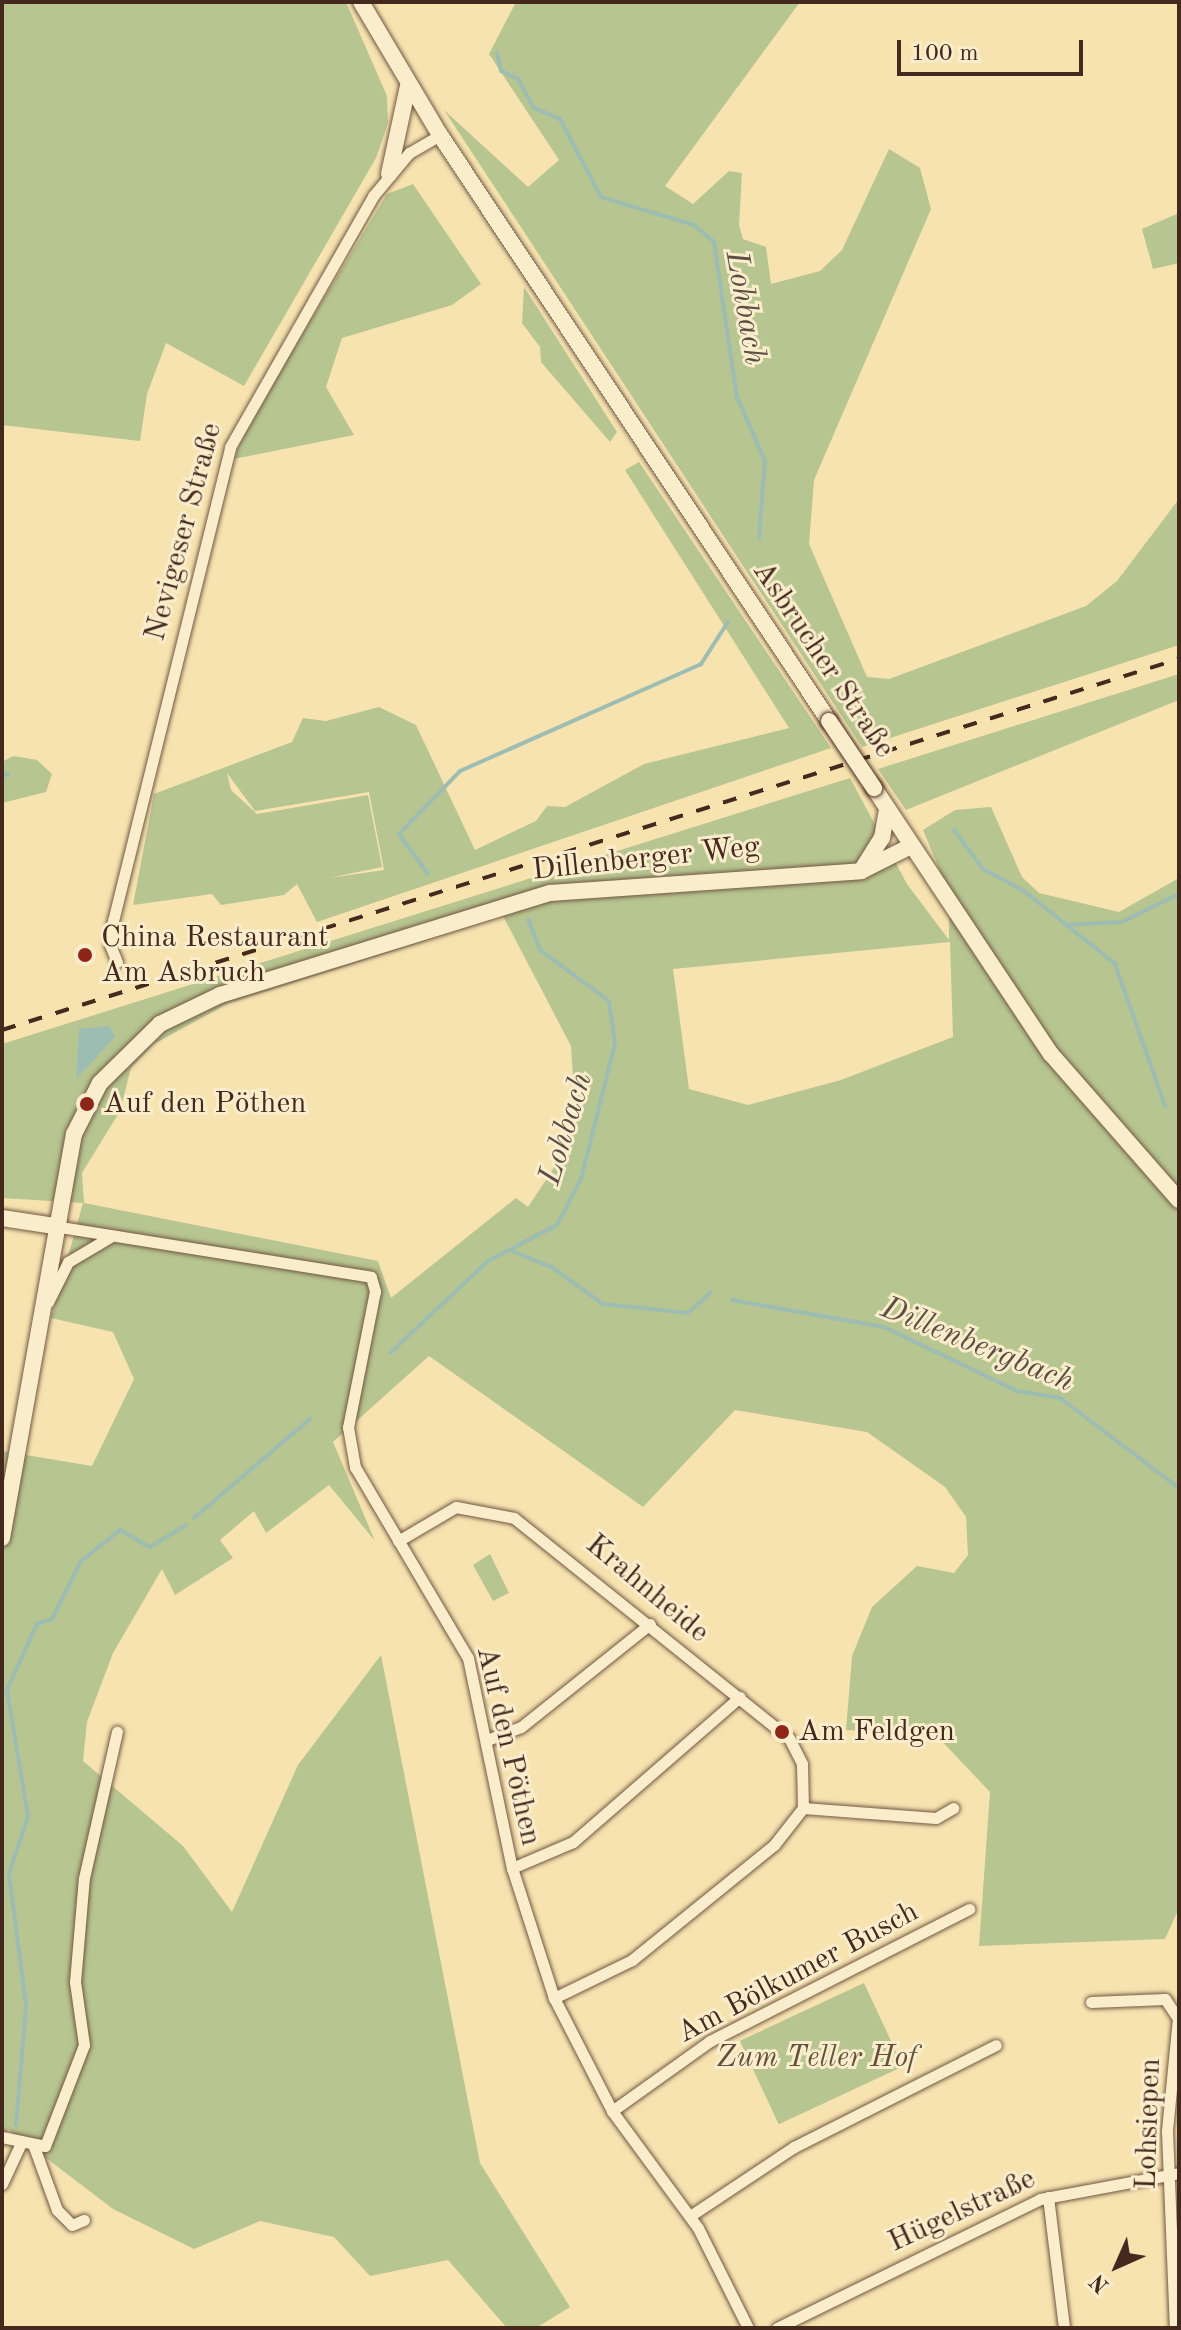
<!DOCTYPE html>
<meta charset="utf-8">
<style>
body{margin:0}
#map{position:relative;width:1181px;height:2330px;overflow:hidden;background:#f7e3b0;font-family:"Old Standard TT",serif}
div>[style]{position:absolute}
.green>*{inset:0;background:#b7c590;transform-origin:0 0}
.water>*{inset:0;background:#9ebdb2}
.stream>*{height:4px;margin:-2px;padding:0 2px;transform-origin:2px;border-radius:2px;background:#9ebdb2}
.roads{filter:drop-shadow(0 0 2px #725843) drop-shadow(0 0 2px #725843)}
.street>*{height:11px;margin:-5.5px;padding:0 5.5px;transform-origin:5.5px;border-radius:5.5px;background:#faedcc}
.secondary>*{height:16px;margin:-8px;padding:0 8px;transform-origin:8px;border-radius:8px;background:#faedcc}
.rail>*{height:4px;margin-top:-2px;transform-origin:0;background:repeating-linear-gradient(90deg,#45291f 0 14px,transparent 0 28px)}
.bridges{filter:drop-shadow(0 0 2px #45291f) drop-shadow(0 0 2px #45291f)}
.secondary-bridge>*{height:16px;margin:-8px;padding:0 8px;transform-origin:8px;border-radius:8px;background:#faedcc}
.dots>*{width:22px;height:22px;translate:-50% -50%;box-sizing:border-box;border:4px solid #faedcc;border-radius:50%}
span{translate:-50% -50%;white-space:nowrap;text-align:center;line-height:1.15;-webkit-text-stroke:6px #faedcc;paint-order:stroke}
.street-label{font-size:30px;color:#45291f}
.poi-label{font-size:30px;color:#45291f}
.left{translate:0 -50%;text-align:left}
.park-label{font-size:30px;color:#62503b;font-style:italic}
.water-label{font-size:32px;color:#5b4e44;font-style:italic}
.frame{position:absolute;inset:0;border:4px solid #45291f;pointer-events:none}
.north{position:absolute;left:1077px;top:2226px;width:80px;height:80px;-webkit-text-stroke:6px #faedcc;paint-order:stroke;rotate:225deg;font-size:22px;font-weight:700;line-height:32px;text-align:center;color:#45291f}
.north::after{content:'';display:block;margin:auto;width:28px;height:36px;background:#45291f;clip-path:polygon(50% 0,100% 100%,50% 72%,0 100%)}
.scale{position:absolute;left:897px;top:40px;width:186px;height:36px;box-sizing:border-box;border:4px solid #45291f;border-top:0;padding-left:10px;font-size:24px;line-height:28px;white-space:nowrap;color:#45291f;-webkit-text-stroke:6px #faedcc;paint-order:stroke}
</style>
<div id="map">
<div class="green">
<i style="clip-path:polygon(2px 2px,346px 2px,387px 96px,388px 123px,376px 158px,244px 386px,166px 343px,147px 394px,140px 441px,2px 425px)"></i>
<i style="clip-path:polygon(516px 2px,800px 2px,665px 186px,693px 204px,729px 171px,742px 173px,739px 225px,743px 239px,766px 247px,771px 284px,820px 271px,842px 250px,889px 149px,920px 168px,931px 209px,814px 480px,809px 544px,867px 677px,889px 679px,1086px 606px,1117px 581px,1179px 499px,1179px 645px,862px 747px,444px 110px,528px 187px,559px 160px,489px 54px)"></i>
<i style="clip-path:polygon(413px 184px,481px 284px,452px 305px,342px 338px,326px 387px,354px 435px,234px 459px,248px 424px,387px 194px)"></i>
<i style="clip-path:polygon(1179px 213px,1179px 263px,1153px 269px,1142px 229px)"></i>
<i style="clip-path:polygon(524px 287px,617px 432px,610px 442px,541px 362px,540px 347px,522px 323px)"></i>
<i style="clip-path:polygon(evenodd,639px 462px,831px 748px,317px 922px,297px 884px,284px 895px,221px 905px,212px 894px,133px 905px,154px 794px,292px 742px,303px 718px,326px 721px,379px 707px,416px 725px,475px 850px,536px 821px,547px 806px,565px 807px,644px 764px,789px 728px,625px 470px,639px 462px,227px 773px,255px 811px,369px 792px,384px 870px,329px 878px,382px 867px,368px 795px,257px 814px,231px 790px,227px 773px)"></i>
<i style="clip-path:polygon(1179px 674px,1179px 700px,906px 810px,878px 769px)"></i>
<i style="clip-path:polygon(13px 756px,37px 760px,52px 774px,46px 792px,2px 803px,2px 762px)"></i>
<i style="clip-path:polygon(evenodd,850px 778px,907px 884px,949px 940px,949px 892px,923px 830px,955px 810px,991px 807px,1022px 877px,1039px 893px,1119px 912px,1179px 878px,1179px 1908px,1165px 1939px,979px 1946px,990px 1792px,935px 1734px,846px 1730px,852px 1656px,872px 1607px,917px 1566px,954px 1573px,968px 1555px,966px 1517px,945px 1487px,867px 1432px,735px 1410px,643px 1507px,429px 1356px,333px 1442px,375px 1541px,329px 1485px,266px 1533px,254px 1511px,220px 1540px,233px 1558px,175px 1595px,162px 1569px,113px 1653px,87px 1722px,83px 1761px,183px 1846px,232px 1912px,298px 1765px,381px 1655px,480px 2163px,570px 2307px,536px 2328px,507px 2328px,448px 2260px,370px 2276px,334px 2237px,260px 2221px,194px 2249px,113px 2209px,8px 2129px,2px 2140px,2px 1451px,92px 1466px,134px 1379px,113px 1332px,51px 1318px,83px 1203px,2px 1198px,2px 1044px,850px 778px,503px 916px,571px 1046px,575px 1109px,553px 1169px,528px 1207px,516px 1198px,391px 1298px,378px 1261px,84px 1203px,82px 1173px,120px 1111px,131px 1068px,154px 1044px,227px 1004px,503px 916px,850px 778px,950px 942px,953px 1037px,841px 1080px,748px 1105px,689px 1089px,673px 969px,950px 942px)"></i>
<i style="clip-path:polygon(490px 1554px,509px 1593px,493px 1601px,473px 1565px)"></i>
<i style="left:864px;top:1983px;width:92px;height:137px;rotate:65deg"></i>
</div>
<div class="water">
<i style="clip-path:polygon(109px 1026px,115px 1037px,76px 1079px,79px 1029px)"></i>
</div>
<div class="stream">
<i style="left:497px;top:53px;width:18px;rotate:77deg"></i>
<i style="left:501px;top:71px;width:19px;rotate:25deg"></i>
<i style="left:518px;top:79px;width:33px;rotate:61deg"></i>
<i style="left:534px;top:108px;width:28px;rotate:23deg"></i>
<i style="left:560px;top:119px;width:88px;rotate:62.3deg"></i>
<i style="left:601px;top:197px;width:97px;rotate:16.8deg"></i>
<i style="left:694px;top:225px;width:26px;rotate:40deg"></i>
<i style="left:714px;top:242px;width:157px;rotate:81.6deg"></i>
<i style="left:737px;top:397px;width:70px;rotate:66.4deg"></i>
<i style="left:765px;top:461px;width:77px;rotate:94.5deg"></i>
<i style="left:2px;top:777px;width:7px;rotate:-27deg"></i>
<i style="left:954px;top:830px;width:49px;rotate:53.4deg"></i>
<i style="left:983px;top:869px;width:47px;rotate:28.2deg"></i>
<i style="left:1024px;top:891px;width:117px;rotate:38.7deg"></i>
<i style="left:1115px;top:964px;width:151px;rotate:70.6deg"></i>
<i style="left:428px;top:874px;width:49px;rotate:-125.9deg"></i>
<i style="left:399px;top:834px;width:88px;rotate:-45.9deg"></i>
<i style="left:460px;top:771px;width:264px;rotate:-23.9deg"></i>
<i style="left:701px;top:664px;width:50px;rotate:-57.3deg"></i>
<i style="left:1065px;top:925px;width:57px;rotate:-3deg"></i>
<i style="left:1122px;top:922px;width:64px;rotate:-26.2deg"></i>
<i style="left:510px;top:1250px;width:47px;rotate:22.7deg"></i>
<i style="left:553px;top:1268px;width:62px;rotate:35.8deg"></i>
<i style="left:603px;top:1304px;width:85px;rotate:6deg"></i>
<i style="left:688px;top:1313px;width:31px;rotate:-42deg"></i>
<i style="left:732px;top:1300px;width:154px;rotate:10.1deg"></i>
<i style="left:884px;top:1327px;width:148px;rotate:25.7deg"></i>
<i style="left:1017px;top:1391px;width:44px;rotate:9.2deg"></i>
<i style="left:1060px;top:1398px;width:149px;rotate:37.1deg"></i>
<i style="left:390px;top:1353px;width:134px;rotate:-43.2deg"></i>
<i style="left:488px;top:1261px;width:78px;rotate:-27.6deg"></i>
<i style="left:557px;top:1225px;width:52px;rotate:-62.4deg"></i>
<i style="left:581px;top:1179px;width:139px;rotate:-75.9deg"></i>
<i style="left:615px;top:1044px;width:43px;rotate:-97.9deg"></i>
<i style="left:609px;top:1001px;width:86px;rotate:-143.5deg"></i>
<i style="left:540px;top:950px;width:33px;rotate:-111deg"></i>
<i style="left:194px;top:1518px;width:153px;rotate:-40.5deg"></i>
<i style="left:16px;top:2125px;width:120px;rotate:-85.2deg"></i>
<i style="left:26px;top:2005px;width:132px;rotate:-97.4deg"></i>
<i style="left:9px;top:1874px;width:61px;rotate:-71.9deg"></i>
<i style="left:28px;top:1816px;width:128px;rotate:-99.5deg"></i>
<i style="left:7px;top:1690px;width:72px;rotate:-65.6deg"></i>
<i style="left:37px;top:1624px;width:16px;rotate:-18deg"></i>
<i style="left:52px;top:1619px;width:65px;rotate:-63.4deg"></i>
<i style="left:81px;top:1561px;width:50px;rotate:-38.5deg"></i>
<i style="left:120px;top:1530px;width:34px;rotate:30deg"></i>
<i style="left:150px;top:1547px;width:42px;rotate:-31.4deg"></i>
</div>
<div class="roads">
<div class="street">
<i style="left:117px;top:962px;width:18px;rotate:-112deg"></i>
<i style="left:110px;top:945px;width:24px;rotate:-83deg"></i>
<i style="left:113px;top:921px;width:488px;rotate:-76.1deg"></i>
<i style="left:230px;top:447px;width:289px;rotate:-60.3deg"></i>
<i style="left:373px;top:196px;width:56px;rotate:-50.1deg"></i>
<i style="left:409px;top:153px;width:36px;rotate:-30deg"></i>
<i style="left:54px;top:1226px;width:321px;rotate:9.1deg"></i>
<i style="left:371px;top:1277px;width:15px;rotate:74deg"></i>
<i style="left:375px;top:1291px;width:139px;rotate:101.2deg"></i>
<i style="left:348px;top:1427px;width:41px;rotate:80.1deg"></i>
<i style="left:355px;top:1467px;width:222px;rotate:59.4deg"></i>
<i style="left:468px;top:1658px;width:215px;rotate:78.2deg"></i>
<i style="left:512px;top:1868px;width:137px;rotate:72.1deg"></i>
<i style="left:554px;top:1998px;width:127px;rotate:62.8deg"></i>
<i style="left:612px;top:2111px;width:145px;rotate:53.7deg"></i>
<i style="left:698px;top:2228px;width:112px;rotate:63.4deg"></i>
<i style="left:48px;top:1302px;width:45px;rotate:-63.4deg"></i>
<i style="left:68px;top:1262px;width:49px;rotate:-30.8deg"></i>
<i style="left:398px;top:1541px;width:67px;rotate:-30.4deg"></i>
<i style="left:456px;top:1507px;width:59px;rotate:10.7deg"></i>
<i style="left:514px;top:1518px;width:352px;rotate:38.7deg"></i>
<i style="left:789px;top:1738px;width:29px;rotate:63deg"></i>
<i style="left:802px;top:1764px;width:44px;rotate:88.7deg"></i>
<i style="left:803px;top:1808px;width:47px;rotate:128.1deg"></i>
<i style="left:774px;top:1845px;width:183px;rotate:141deg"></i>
<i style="left:632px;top:1960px;width:87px;rotate:154deg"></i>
<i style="left:487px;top:1740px;width:36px;rotate:-21deg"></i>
<i style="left:521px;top:1727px;width:165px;rotate:-38.6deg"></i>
<i style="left:803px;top:1808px;width:133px;rotate:4.3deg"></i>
<i style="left:936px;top:1818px;width:20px;rotate:-30deg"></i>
<i style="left:512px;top:1868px;width:66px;rotate:-23.1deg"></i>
<i style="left:573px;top:1842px;width:221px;rotate:-41deg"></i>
<i style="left:1091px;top:2002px;width:74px;rotate:-2.3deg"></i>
<i style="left:1165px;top:1999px;width:23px;rotate:56deg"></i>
<i style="left:1178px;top:2018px;width:114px;rotate:95.6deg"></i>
<i style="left:1167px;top:2131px;width:197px;rotate:87.7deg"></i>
<i style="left:612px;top:2111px;width:120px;rotate:-35.5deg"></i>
<i style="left:710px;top:2041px;width:291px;rotate:-27deg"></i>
<i style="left:2px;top:2137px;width:44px;rotate:11.8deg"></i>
<i style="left:45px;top:2146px;width:108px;rotate:-68.9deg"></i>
<i style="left:84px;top:2045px;width:64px;rotate:-98.1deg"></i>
<i style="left:75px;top:1982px;width:104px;rotate:-85.1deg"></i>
<i style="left:84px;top:1878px;width:150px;rotate:-77.3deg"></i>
<i style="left:33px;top:2144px;width:70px;rotate:70deg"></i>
<i style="left:57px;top:2210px;width:21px;rotate:45deg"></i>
<i style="left:72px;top:2225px;width:13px;rotate:-23deg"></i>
<i style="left:2px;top:2184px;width:45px;rotate:-65.1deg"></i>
<i style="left:1048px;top:2197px;width:132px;rotate:83deg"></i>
<i style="left:690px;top:2216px;width:125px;rotate:-33.6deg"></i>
<i style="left:794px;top:2147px;width:226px;rotate:-26.8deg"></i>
<i style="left:777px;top:2328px;width:293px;rotate:-26.1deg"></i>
<i style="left:1040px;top:2199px;width:141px;rotate:-10.6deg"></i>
</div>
<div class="secondary">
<i style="left:361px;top:2px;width:155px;rotate:59.3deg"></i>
<i style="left:440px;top:135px;width:703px;rotate:56.42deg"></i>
<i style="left:389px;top:174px;width:90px;rotate:-77.8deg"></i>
<i style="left:874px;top:788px;width:320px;rotate:56.4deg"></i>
<i style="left:1051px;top:1054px;width:194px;rotate:48.8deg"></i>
<i style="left:861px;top:871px;width:39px;rotate:-58deg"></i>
<i style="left:882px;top:838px;width:29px;rotate:-80deg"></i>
<i style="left:2px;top:1218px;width:53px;rotate:8.7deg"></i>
<i style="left:2px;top:1538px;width:410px;rotate:-79.9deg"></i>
<i style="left:74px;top:1134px;width:57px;rotate:-63deg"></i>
<i style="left:100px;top:1083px;width:84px;rotate:-44.5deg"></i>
<i style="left:160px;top:1024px;width:67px;rotate:-25.8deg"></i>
<i style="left:220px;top:995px;width:345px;rotate:-17.2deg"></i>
<i style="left:550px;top:893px;width:312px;rotate:-4deg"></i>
<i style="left:861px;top:871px;width:54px;rotate:-26.6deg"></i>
</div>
</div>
<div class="rail">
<i style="left:2px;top:1030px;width:1234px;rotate:-17.5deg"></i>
</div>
<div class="bridges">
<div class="secondary-bridge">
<i style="left:829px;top:721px;width:81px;rotate:56.1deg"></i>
</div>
</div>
<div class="dots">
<i style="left:85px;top:955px;background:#8f2418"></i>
<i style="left:87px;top:1104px;background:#8f2418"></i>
<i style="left:782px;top:1732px;background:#8f2418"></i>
</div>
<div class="street-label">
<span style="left:184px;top:532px;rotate:-75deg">Nevigeser Straße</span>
<span style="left:823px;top:660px;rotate:56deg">Asbrucher Straße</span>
<span style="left:646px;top:859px;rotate:-6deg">Dillenberger Weg</span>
<span style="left:647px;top:1589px;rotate:40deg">Krahnheide</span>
<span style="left:508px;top:1746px;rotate:77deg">Auf den Pöthen</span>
<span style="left:798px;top:1973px;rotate:-28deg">Am Bölkumer Busch</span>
<span style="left:1149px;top:2124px;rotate:-88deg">Lohsiepen</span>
<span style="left:962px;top:2211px;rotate:-25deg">Hügelstraße</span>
</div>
<div class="poi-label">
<span class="left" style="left:101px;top:955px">China Restaurant<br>Am Asbruch</span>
<span class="left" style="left:103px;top:1104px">Auf den Pöthen</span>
<span class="left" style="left:798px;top:1732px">Am Feldgen</span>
</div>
<div class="park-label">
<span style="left:817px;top:2058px">Zum Teller Hof</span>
</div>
<div class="water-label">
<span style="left:744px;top:308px;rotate:80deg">Lohbach</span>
<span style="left:567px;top:1129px;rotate:-73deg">Lohbach</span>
<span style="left:977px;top:1346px;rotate:22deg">Dillenbergbach</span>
</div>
<div class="frame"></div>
<div class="north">N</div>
<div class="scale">100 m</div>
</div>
